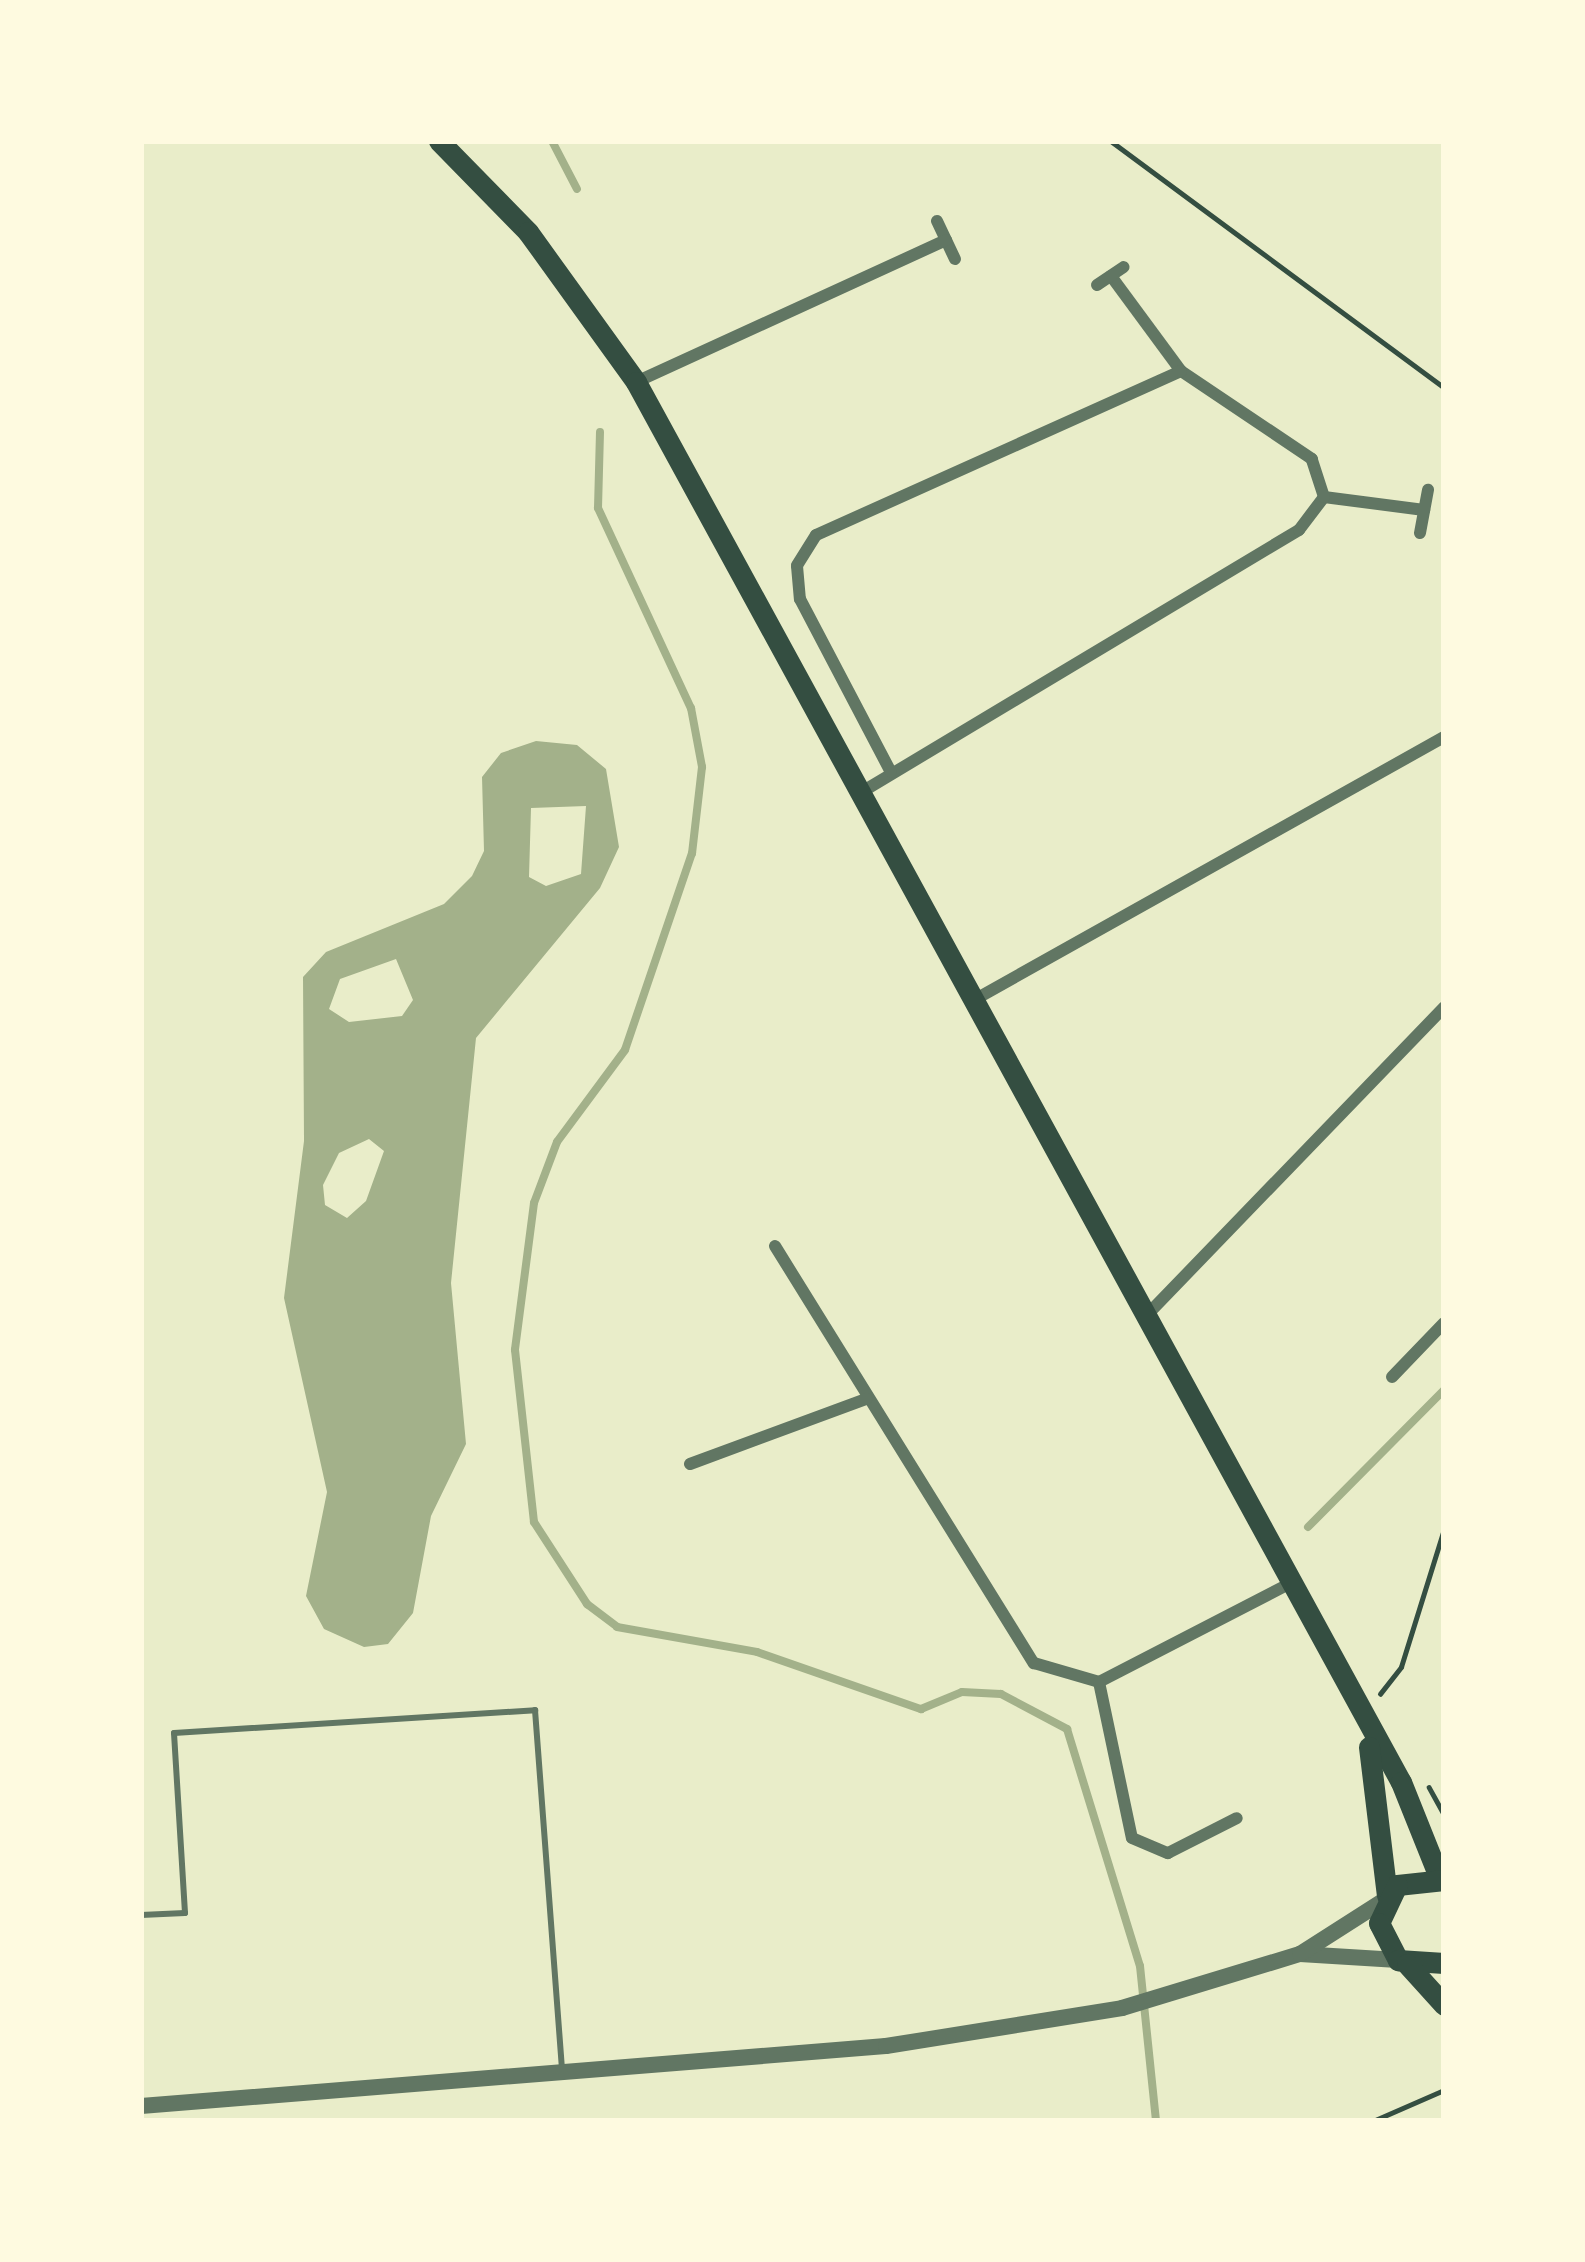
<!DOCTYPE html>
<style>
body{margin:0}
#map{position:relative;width:1585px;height:2262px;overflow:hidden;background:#e9edc9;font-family:Montserrat,sans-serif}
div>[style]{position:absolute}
.water>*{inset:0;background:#a3b18a}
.stream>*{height:8px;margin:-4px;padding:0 4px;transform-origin:4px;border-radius:4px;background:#a3b18a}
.path>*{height:4.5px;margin:-2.25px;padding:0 2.25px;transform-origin:2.25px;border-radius:2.25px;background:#344e41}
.service>*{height:6px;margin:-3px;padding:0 3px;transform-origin:3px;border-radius:3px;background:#617663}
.minor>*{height:12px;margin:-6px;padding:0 6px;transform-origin:6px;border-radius:6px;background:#617663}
.tertiary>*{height:16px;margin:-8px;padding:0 8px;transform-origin:8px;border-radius:8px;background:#617663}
.primary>*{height:21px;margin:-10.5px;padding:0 10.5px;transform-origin:10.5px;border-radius:10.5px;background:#344e41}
span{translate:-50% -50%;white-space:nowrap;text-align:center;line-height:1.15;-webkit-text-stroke:9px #fefae0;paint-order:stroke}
.frame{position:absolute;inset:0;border:144px solid #fefae0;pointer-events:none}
</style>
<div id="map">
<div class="water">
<i style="clip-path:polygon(evenodd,536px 741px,577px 745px,606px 769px,619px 847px,600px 888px,476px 1038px,451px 1283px,466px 1444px,431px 1516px,413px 1613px,388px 1644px,364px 1647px,324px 1629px,306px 1596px,327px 1492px,284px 1298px,304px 1141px,303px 977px,326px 952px,444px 904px,472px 876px,484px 851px,482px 777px,501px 753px,536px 741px,586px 806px,581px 874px,546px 886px,529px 877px,531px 808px,586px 806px,536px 741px,396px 959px,413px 1000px,402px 1016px,349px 1022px,329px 1009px,340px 979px,396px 959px,536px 741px,369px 1139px,384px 1151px,366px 1201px,347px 1218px,325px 1205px,323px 1185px,339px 1153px,369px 1139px)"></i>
</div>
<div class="stream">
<i style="left:552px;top:141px;width:54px;rotate:62.5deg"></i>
<i style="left:600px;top:432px;width:76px;rotate:91.5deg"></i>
<i style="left:598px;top:508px;width:221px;rotate:65.1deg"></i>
<i style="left:691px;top:708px;width:60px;rotate:79.4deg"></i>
<i style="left:702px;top:767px;width:87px;rotate:96.6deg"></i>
<i style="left:692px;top:853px;width:208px;rotate:108.8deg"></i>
<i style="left:625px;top:1050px;width:114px;rotate:126.5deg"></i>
<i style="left:557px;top:1142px;width:65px;rotate:110.7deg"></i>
<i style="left:534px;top:1203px;width:148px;rotate:97.4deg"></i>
<i style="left:515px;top:1350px;width:173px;rotate:83.7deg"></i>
<i style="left:534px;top:1522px;width:98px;rotate:57.1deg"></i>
<i style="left:587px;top:1604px;width:38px;rotate:37deg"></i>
<i style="left:617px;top:1627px;width:142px;rotate:10.1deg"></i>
<i style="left:757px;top:1652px;width:174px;rotate:19.2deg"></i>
<i style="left:921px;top:1709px;width:44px;rotate:-22.5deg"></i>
<i style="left:962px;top:1692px;width:39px;rotate:3deg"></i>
<i style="left:1001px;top:1694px;width:75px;rotate:27.9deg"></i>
<i style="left:1067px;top:1729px;width:248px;rotate:72.9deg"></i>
<i style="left:1140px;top:1966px;width:156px;rotate:84.1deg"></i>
<i style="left:1308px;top:1527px;width:193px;rotate:-45.2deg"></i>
</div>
<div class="path">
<i style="left:1111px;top:141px;width:414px;rotate:36.5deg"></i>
<i style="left:1380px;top:1694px;width:34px;rotate:-52deg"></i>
<i style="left:1401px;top:1667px;width:145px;rotate:-72.7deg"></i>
<i style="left:1429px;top:1787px;width:31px;rotate:61deg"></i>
<i style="left:1373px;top:2121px;width:77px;rotate:-23.6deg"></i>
</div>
<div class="service">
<i style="left:141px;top:1915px;width:44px;rotate:-2.6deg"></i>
<i style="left:185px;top:1913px;width:180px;rotate:-93.5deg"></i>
<i style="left:174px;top:1733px;width:362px;rotate:-3.6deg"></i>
<i style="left:535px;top:1710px;width:361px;rotate:85.7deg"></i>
</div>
<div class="minor">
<i style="left:937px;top:221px;width:42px;rotate:64.7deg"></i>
<i style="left:1111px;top:276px;width:118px;rotate:53.6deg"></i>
<i style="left:1097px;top:285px;width:32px;rotate:-34deg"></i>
<i style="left:636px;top:382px;width:341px;rotate:-24.6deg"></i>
<i style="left:1324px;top:497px;width:101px;rotate:7.4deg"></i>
<i style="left:1420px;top:533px;width:44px;rotate:-79.5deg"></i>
<i style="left:860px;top:793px;width:512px;rotate:-30.93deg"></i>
<i style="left:1299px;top:530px;width:41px;rotate:-52.9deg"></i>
<i style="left:1324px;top:497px;width:40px;rotate:-108deg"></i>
<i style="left:1312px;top:459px;width:158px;rotate:-146.1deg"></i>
<i style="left:1181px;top:371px;width:400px;rotate:155.8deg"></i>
<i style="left:816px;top:535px;width:36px;rotate:122deg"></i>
<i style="left:797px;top:566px;width:33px;rotate:85deg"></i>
<i style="left:800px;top:599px;width:195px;rotate:62.3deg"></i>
<i style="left:974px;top:1000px;width:539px;rotate:-29.23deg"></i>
<i style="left:775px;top:1246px;width:491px;rotate:58.2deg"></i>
<i style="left:1034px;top:1663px;width:68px;rotate:16.3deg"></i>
<i style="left:1099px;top:1682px;width:212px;rotate:-27.3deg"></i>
<i style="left:1145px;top:1317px;width:431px;rotate:-46deg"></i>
<i style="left:1392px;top:1377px;width:75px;rotate:-46.1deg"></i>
<i style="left:690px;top:1464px;width:188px;rotate:-20.3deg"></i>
<i style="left:1099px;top:1682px;width:159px;rotate:78.1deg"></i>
<i style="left:1132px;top:1838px;width:39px;rotate:23deg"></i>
<i style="left:1168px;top:1853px;width:77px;rotate:-26.9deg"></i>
</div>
<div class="tertiary">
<i style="left:1300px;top:1954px;width:98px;rotate:3.5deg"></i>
<i style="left:141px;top:2106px;width:747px;rotate:-4.6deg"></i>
<i style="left:886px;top:2046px;width:239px;rotate:-9.1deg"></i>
<i style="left:1122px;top:2008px;width:186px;rotate:-16.9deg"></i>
<i style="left:1300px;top:1954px;width:98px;rotate:-32.6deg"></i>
</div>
<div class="primary">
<i style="left:439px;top:141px;width:127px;rotate:45.6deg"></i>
<i style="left:528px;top:232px;width:185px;rotate:54.2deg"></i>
<i style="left:636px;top:382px;width:1595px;rotate:61.35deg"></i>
<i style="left:1401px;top:1782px;width:102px;rotate:68.2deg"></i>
<i style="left:1369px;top:1747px;width:149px;rotate:83.1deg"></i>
<i style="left:1444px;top:1880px;width:47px;rotate:173.9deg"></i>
<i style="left:1397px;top:1885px;width:42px;rotate:115.3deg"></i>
<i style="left:1379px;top:1923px;width:42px;rotate:62.8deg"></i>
<i style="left:1398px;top:1960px;width:46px;rotate:3.7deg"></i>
<i style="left:1407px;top:1964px;width:55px;rotate:47.9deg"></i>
</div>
<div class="frame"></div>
</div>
